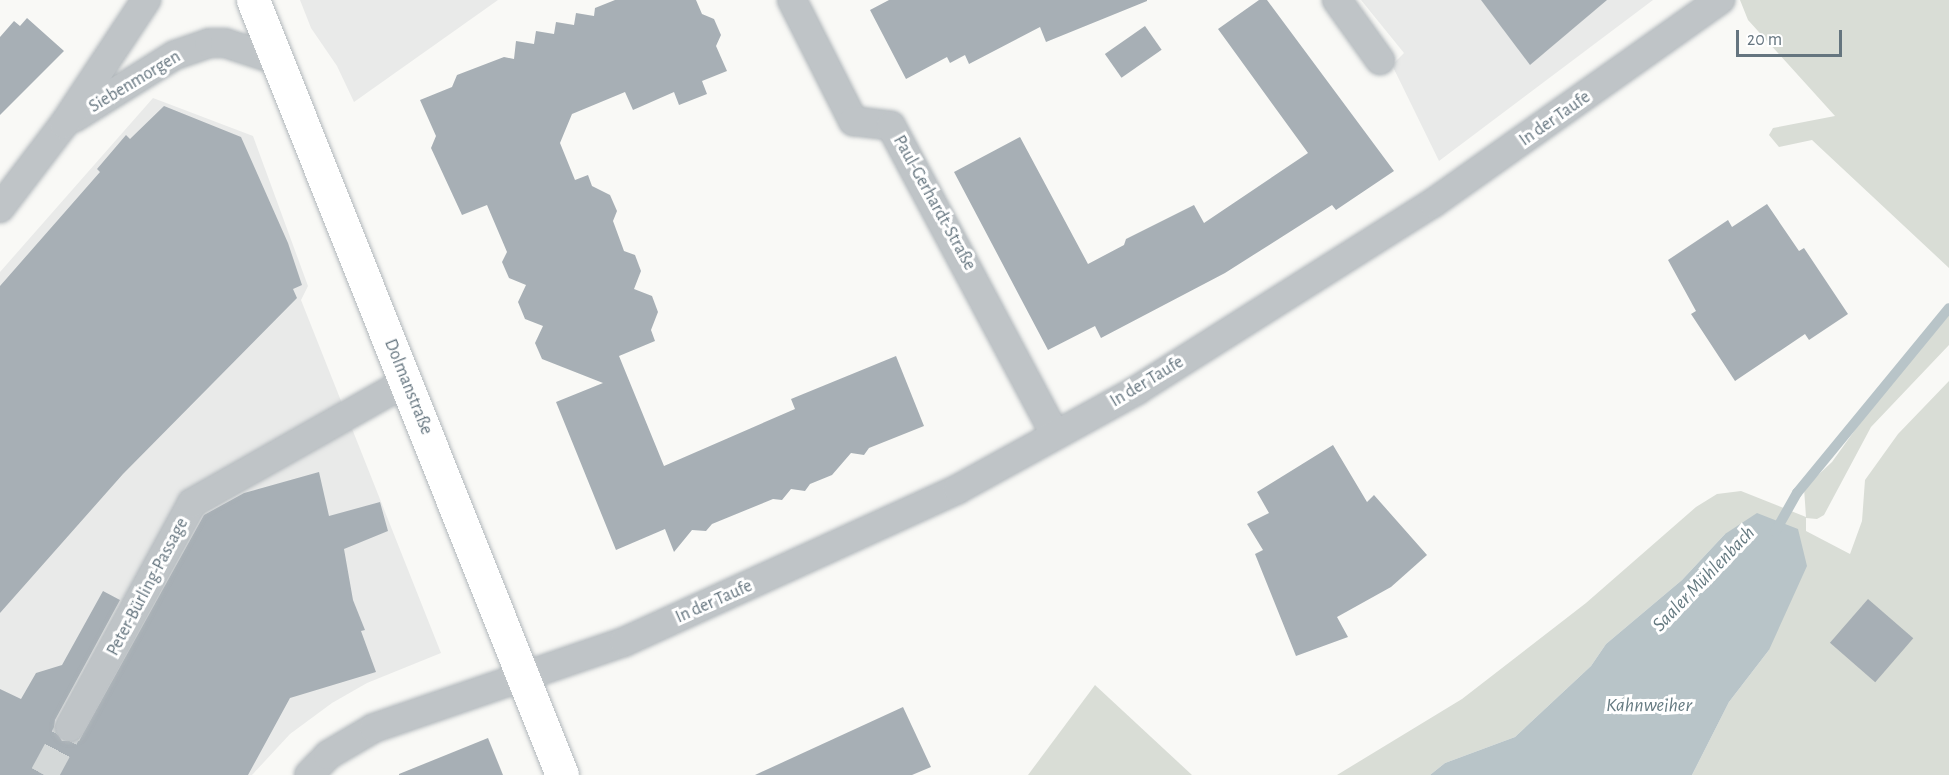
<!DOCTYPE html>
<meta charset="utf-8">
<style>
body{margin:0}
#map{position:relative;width:1949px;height:775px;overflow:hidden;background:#f9f9f6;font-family:"Alegreya Sans",sans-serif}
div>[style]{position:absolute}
.built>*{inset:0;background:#e9eae9}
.green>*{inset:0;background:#d9ddd6}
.water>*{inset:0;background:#b8c4c8}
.stream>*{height:10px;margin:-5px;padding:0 5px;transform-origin:5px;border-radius:5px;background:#b8c4c8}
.building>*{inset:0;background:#a7afb5;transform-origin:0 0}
.street-tunnel>*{height:28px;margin-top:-14px;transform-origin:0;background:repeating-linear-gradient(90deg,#d4d8d8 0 28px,transparent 0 42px)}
.roads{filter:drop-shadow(0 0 2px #b2b8bc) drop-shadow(0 0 2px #b2b8bc)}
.street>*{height:28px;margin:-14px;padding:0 14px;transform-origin:14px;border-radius:14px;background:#bfc4c7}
.secondary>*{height:33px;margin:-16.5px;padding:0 16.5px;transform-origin:16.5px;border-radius:16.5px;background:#fff}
span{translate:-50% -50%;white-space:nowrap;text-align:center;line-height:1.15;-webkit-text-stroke:6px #fff;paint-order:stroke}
.street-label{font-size:18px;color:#65757f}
.water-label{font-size:20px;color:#657a81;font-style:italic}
.scale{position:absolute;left:1736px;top:30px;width:106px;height:27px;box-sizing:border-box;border:3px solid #65757f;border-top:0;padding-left:8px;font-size:18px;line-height:21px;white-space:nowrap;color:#65757f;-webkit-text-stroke:4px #fff;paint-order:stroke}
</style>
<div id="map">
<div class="built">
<i style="clip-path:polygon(300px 0,498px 0,354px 102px,337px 66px,311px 28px)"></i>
<i style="clip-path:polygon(1361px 0,1653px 0,1439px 161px,1392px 65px,1404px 53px)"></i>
<i style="clip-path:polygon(153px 98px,253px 136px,308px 286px,301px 300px,441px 653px,367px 683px,332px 703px,290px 734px,252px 775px,0 775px,0 272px)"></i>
</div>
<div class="green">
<i style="clip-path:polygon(1740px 0,1949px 0,1949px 268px,1812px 140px,1779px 147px,1769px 135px,1773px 128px,1835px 116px,1748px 20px)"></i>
<i style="clip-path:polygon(1949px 315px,1949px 345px,1871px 427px,1824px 515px,1817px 519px,1806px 518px,1806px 531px,1850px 554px,1862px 521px,1865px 480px,1898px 434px,1949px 381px,1949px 775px,1692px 775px,1729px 702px,1769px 650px,1725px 534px,1682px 580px,1606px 644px,1591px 666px,1515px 737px,1445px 763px,1430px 775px,1337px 775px,1462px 699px,1586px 603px,1696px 507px,1717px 494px,1741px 491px,1806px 517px,1804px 488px,1832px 462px,1870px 409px)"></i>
<i style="clip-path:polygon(1095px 685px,1192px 775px,1028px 775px)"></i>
</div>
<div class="water">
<i style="clip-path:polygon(1757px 513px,1798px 529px,1807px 566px,1769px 650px,1729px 702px,1692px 775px,1430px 775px,1445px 763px,1515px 737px,1591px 666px,1606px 644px,1682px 580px,1725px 534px)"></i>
</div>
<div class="stream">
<i style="left:1775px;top:532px;width:45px;rotate:-60.6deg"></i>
<i style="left:1797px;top:493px;width:239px;rotate:-50.6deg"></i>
</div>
<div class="building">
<i style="clip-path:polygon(615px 0,696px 0,702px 14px,714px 19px,721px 35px,716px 46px,727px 71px,702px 81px,707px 94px,679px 105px,674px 92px,633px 110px,625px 92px,572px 114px,560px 143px,575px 180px,588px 175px,592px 186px,610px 195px,617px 211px,613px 221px,624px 251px,635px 255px,641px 271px,634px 289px,652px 296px,658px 312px,651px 330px,655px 341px,619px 356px,664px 466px,795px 409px,791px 399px,896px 356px,924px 426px,869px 448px,864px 455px,851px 453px,832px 475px,810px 484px,805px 491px,791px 489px,782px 500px,773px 499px,712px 524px,706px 531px,692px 530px,674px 552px,665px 529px,616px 550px,556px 402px,603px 383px,542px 359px,535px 343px,543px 326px,525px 319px,518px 302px,526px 285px,509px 278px,502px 262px,507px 252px,487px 205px,462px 215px,431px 148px,436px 136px,420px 100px,452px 87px,457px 75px,504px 57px,514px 59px,516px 41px,534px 44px,536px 31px,554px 34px,556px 22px,574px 25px,576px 13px,594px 16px,595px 8px)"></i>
<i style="clip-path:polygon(889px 0,1147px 0,1147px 1px,1046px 42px,1040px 27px,969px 64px,965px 55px,950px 63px,947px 57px,906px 79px,870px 10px)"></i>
<i style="clip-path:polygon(1259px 0,1267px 0,1394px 171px,1336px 210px,1332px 205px,1225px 273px,1101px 338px,1095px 326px,1048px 350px,954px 172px,1020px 137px,1088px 264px,1124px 245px,1126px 239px,1194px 205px,1204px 223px,1308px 153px,1218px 29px)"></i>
<i style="clip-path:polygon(1481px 0,1607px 0,1530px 65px)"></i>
<i style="clip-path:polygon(27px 18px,64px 51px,0 115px,0 37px,14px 21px,20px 26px)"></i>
<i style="left:1145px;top:26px;width:29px;height:49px;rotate:55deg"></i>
<i style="clip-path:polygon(164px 106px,241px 137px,288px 243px,302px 285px,293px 289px,297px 298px,123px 474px,0 613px,0 286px,100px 172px,97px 169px,126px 135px,130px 139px)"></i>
<i style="clip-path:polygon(1767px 204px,1799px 251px,1804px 248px,1848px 314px,1809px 340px,1805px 334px,1735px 381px,1691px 314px,1696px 311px,1668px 260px,1728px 220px,1732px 227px)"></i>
<i style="clip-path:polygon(1333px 445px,1367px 502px,1374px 495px,1427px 555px,1391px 587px,1337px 617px,1348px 637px,1296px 656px,1255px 554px,1263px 550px,1247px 524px,1269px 513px,1257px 492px)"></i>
<i style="clip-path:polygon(319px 472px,329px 516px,380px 502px,388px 531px,344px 549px,353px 600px,365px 630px,361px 631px,376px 672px,290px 698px,248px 775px,0 775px,0 689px,21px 699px,36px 673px,62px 665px,103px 591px,120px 600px,55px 720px,54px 728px,62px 741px,79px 741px,204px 515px,244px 493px)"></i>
<i style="left:1868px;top:599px;width:60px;height:58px;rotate:41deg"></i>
<i style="clip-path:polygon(903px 707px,931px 767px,912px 775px,755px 775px)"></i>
<i style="clip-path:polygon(488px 738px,503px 775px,399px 775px,399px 774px)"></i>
</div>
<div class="street-tunnel">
<i style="left:44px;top:775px;width:55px;rotate:-61.6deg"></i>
</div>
<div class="roads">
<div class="street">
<i style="left:792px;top:0;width:136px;rotate:63.2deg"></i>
<i style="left:853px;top:121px;width:38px;rotate:7deg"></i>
<i style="left:891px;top:126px;width:349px;rotate:62deg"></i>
<i style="left:1337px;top:0;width:74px;rotate:54.4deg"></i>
<i style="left:74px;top:118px;width:119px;rotate:-32deg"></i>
<i style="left:175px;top:55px;width:36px;rotate:-19deg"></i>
<i style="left:209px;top:43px;width:16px"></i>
<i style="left:225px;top:43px;width:55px;rotate:18.1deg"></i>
<i style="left:0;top:208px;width:106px;rotate:-52.7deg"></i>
<i style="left:64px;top:124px;width:149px;rotate:-56.5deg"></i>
<i style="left:70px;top:727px;width:255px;rotate:-61.4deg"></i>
<i style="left:192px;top:503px;width:246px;rotate:-29.5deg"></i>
<i style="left:309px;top:775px;width:28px;rotate:-46deg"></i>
<i style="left:328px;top:755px;width:53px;rotate:-30.4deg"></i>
<i style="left:374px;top:728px;width:264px;rotate:-19deg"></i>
<i style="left:624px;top:642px;width:367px;rotate:-24.6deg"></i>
<i style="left:958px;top:489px;width:205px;rotate:-28.9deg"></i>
<i style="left:1137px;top:390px;width:350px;rotate:-32.3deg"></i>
<i style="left:1433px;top:203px;width:352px;rotate:-35.3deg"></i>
</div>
<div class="secondary">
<i style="left:253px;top:0;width:834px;rotate:68.26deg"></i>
</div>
</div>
<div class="street-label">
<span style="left:135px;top:82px;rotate:-31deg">Siebenmorgen</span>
<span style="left:1555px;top:119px;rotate:-35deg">In der Taufe</span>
<span style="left:934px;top:203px;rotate:61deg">Paul-Gerhardt-Straße</span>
<span style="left:1147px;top:382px;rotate:-31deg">In der Taufe</span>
<span style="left:408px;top:387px;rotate:68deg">Dolmanstraße</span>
<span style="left:148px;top:587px;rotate:-62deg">Peter-Bürling-Passage</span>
<span style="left:714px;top:602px;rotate:-24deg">In der Taufe</span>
</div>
<div class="water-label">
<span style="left:1704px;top:579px;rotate:-46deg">Saaler Mühlenbach</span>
<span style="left:1649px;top:705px">Kahnweiher</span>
</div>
<div class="scale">20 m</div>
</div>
